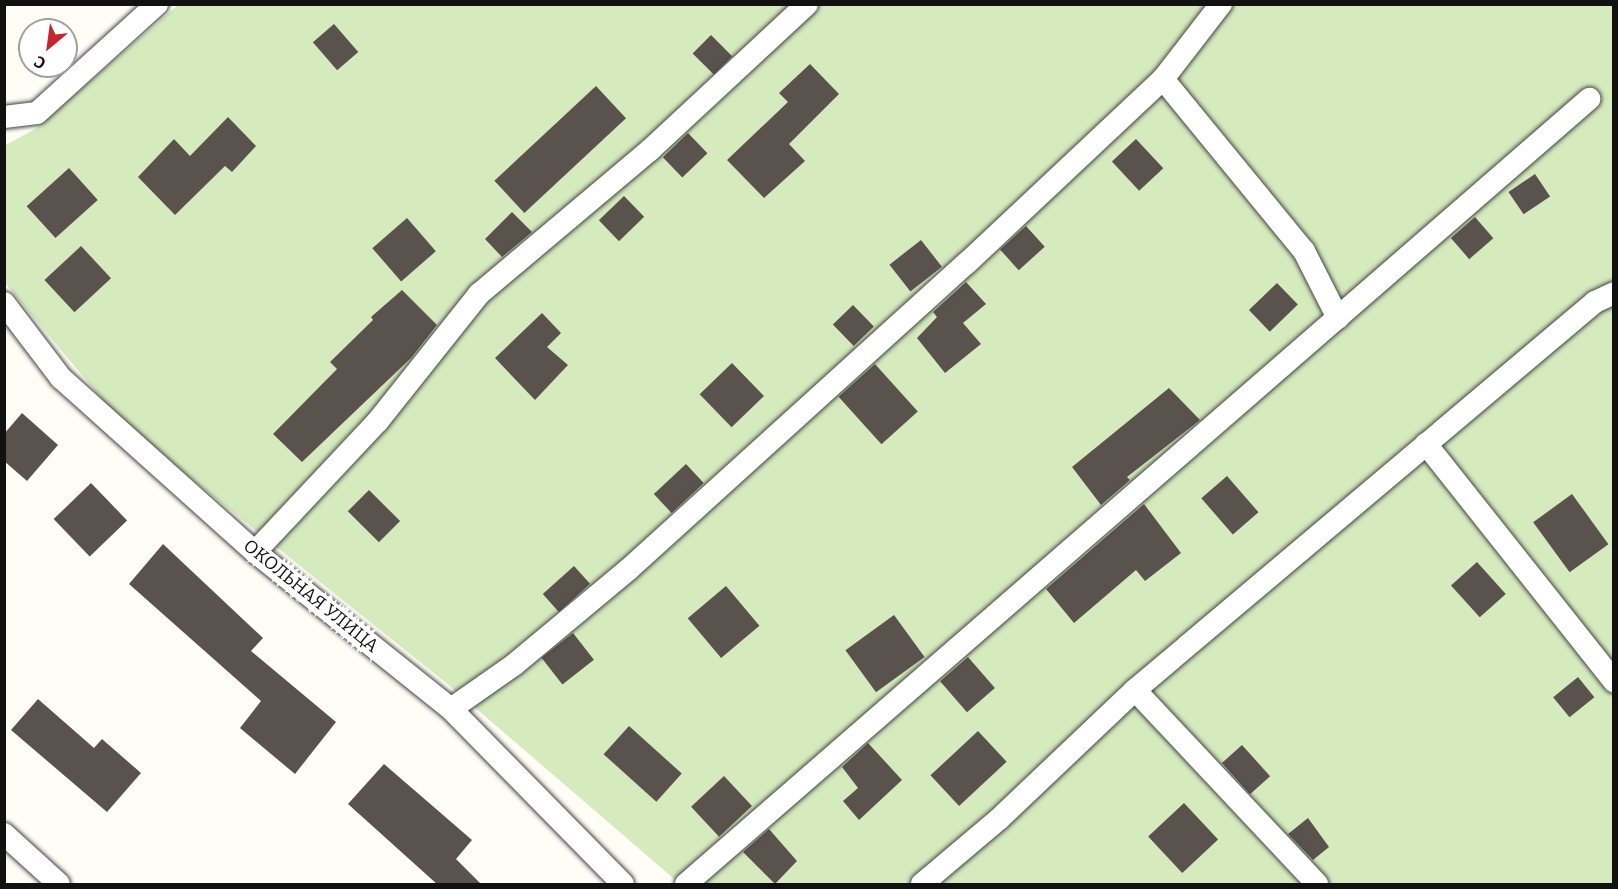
<!DOCTYPE html>
<meta charset="utf-8">
<style>
body{margin:0}
#map{position:relative;width:1618px;height:889px;overflow:hidden;background:#fffdf5;font-family:Bitter,serif}
div>[style]{position:absolute}
.green>*{inset:0;background:#d5ebbd}
.building>*{inset:0;background:#5a524d;transform-origin:0 0}
.roads{filter:drop-shadow(0 0 2px #444) drop-shadow(0 0 2px #444)}
.street>*{height:22px;margin:-11px;padding:0 11px;transform-origin:11px;border-radius:11px;background:#fff}
span{translate:-50% -50%;white-space:nowrap;text-align:center;line-height:1.15;-webkit-text-stroke:6px #fff;paint-order:stroke}
.street-label{font-size:18px;color:#111}
.frame{position:absolute;inset:0;border:6px solid #111;pointer-events:none}
.north{position:absolute;left:18px;top:18px;width:60px;height:60px;box-sizing:border-box;background:#fff;border:2px solid #a0a0a0;border-radius:50%;rotate:209deg;font-size:16px;font-weight:700;line-height:24px;text-align:center;color:#111}
.north::after{content:'';display:block;margin:auto;width:21px;height:27px;background:#c4262e;clip-path:polygon(50% 0,100% 100%,50% 72%,0 100%)}
</style>
<div id="map">
<div class="green">
<i style="clip-path:polygon(178px 5px,1613px 5px,1613px 884px,680px 884px,450px 686px,123px 424px,5px 283px,4px 146px,35px 129px)"></i>
</div>
<div class="building">
<i style="left:334px;top:24px;width:37px;height:28px;rotate:49deg"></i>
<i style="left:711px;top:35px;width:30px;height:26px;rotate:45deg"></i>
<i style="clip-path:polygon(810px 64px,839px 94px,789px 144px,805px 161px,764px 198px,727px 160px,788px 102px,779px 93px)"></i>
<i style="left:596px;top:86px;width:44px;height:139px;rotate:47deg"></i>
<i style="clip-path:polygon(228px 117px,256px 146px,232px 172px,225px 166px,175px 215px,138px 177px,174px 139px,190px 156px)"></i>
<i style="left:688px;top:133px;width:28px;height:35px;rotate:46deg"></i>
<i style="left:1136px;top:139px;width:40px;height:33px;rotate:47deg"></i>
<i style="left:69px;top:168px;width:43px;height:57px;rotate:48deg"></i>
<i style="left:1535px;top:174px;width:27px;height:32px;rotate:56deg"></i>
<i style="left:624px;top:196px;width:29px;height:35px;rotate:46deg"></i>
<i style="clip-path:polygon(512px 212px,532px 232px,502px 257px,485px 239px)"></i>
<i style="left:1475px;top:217px;width:28px;height:32px;rotate:49deg"></i>
<i style="left:407px;top:218px;width:44px;height:46px;rotate:49deg"></i>
<i style="left:1026px;top:226px;width:28px;height:35px;rotate:48deg"></i>
<i style="left:921px;top:240px;width:34px;height:40px;rotate:52deg"></i>
<i style="left:81px;top:246px;width:44px;height:50px;rotate:47deg"></i>
<i style="clip-path:polygon(966px 282px,986px 304px,963px 323px,981px 344px,945px 373px,917px 338px,937px 317px,933px 312px)"></i>
<i style="left:1277px;top:283px;width:30px;height:39px;rotate:46deg"></i>
<i style="clip-path:polygon(402px 290px,437px 325px,411px 358px,302px 462px,273px 434px,337px 369px,330px 362px,373px 320px,371px 317px)"></i>
<i style="left:853px;top:305px;width:30px;height:28px;rotate:46deg"></i>
<i style="clip-path:polygon(542px 313px,561px 333px,547px 347px,568px 365px,535px 400px,495px 358px)"></i>
<i style="left:732px;top:363px;width:46px;height:45px;rotate:46deg"></i>
<i style="left:875px;top:364px;width:64px;height:49px;rotate:48deg"></i>
<i style="clip-path:polygon(1169px 388px,1200px 420px,1127px 477px,1130px 480px,1101px 505px,1072px 467px)"></i>
<i style="clip-path:polygon(22px 413px,58px 445px,27px 481px,4px 461px,4px 434px)"></i>
<i style="left:686px;top:464px;width:26px;height:44px;rotate:47deg"></i>
<i style="left:1227px;top:476px;width:48px;height:34px;rotate:49deg"></i>
<i style="left:91px;top:483px;width:52px;height:52px;rotate:46deg"></i>
<i style="left:369px;top:490px;width:44px;height:30px;rotate:45deg"></i>
<i style="left:1572px;top:494px;width:62px;height:48px;rotate:54deg"></i>
<i style="clip-path:polygon(1144px 504px,1181px 553px,1145px 581px,1136px 570px,1074px 623px,1046px 589px)"></i>
<i style="clip-path:polygon(163px 544px,263px 638px,251px 651px,336px 722px,295px 774px,240px 728px,261px 701px,129px 584px)"></i>
<i style="left:1477px;top:562px;width:43px;height:35px;rotate:48deg"></i>
<i style="left:574px;top:566px;width:24px;height:42px;rotate:48deg"></i>
<i style="left:726px;top:586px;width:52px;height:50px;rotate:50deg"></i>
<i style="left:894px;top:615px;width:52px;height:60px;rotate:54deg"></i>
<i style="left:573px;top:633px;width:34px;height:40px;rotate:52deg"></i>
<i style="left:968px;top:657px;width:41px;height:37px;rotate:49deg"></i>
<i style="left:1578px;top:677px;width:26px;height:32px;rotate:51deg"></i>
<i style="clip-path:polygon(38px 699px,94px 748px,102px 739px,141px 773px,107px 812px,11px 730px)"></i>
<i style="left:629px;top:726px;width:71px;height:38px;rotate:42deg"></i>
<i style="left:978px;top:731px;width:42px;height:65px;rotate:47deg"></i>
<i style="clip-path:polygon(868px 743px,902px 780px,859px 820px,843px 801px,858px 788px,842px 767px)"></i>
<i style="left:1242px;top:745px;width:42px;height:27px;rotate:48deg"></i>
<i style="clip-path:polygon(384px 764px,472px 840px,456px 859px,482px 885px,438px 885px,348px 804px)"></i>
<i style="left:724px;top:776px;width:41px;height:45px;rotate:47deg"></i>
<i style="left:1184px;top:803px;width:50px;height:49px;rotate:47deg"></i>
<i style="clip-path:polygon(1308px 818px,1329px 847px,1313px 860px,1288px 834px)"></i>
<i style="clip-path:polygon(769px 829px,797px 861px,775px 884px,743px 852px)"></i>
</div>
<div class="roads">
<div class="street">
<i style="left:1163px;top:79px;width:222px;rotate:50.7deg"></i>
<i style="left:1304px;top:251px;width:75px;rotate:63.1deg"></i>
<i style="left:4px;top:117px;width:33px;rotate:-7deg"></i>
<i style="left:37px;top:113px;width:162px;rotate:-42.2deg"></i>
<i style="left:4px;top:303px;width:94px;rotate:52.8deg"></i>
<i style="left:61px;top:378px;width:261px;rotate:41.9deg"></i>
<i style="left:255px;top:552px;width:251px;rotate:38.7deg"></i>
<i style="left:451px;top:709px;width:245px;rotate:45.5deg"></i>
<i style="left:1426px;top:444px;width:303px;rotate:51.6deg"></i>
<i style="left:255px;top:552px;width:180px;rotate:-46.8deg"></i>
<i style="left:378px;top:421px;width:162px;rotate:-51.5deg"></i>
<i style="left:479px;top:294px;width:224px;rotate:-40.1deg"></i>
<i style="left:650px;top:150px;width:214px;rotate:-42.9deg"></i>
<i style="left:1135px;top:690px;width:266px;rotate:46.8deg"></i>
<i style="left:451px;top:709px;width:78px;rotate:-35.1deg"></i>
<i style="left:515px;top:664px;width:148px;rotate:-39.8deg"></i>
<i style="left:629px;top:569px;width:456px;rotate:-42.2deg"></i>
<i style="left:967px;top:263px;width:269px;rotate:-43.2deg"></i>
<i style="left:1163px;top:79px;width:95px;rotate:-52.3deg"></i>
<i style="left:4px;top:834px;width:74px;rotate:42.3deg"></i>
<i style="left:686px;top:884px;width:1197px;rotate:-41deg"></i>
<i style="left:922px;top:884px;width:101px;rotate:-40.2deg"></i>
<i style="left:999px;top:819px;width:187px;rotate:-43.5deg"></i>
<i style="left:1135px;top:690px;width:602px;rotate:-40.15deg"></i>
<i style="left:1595px;top:302px;width:21px;rotate:-25deg"></i>
</div>
</div>
<div class="street-label">
<span style="left:311px;top:596px;rotate:39deg">ОКОЛЬНАЯ УЛИЦА</span>
</div>
<div class="frame"></div>
<div class="north">С</div>
</div>
